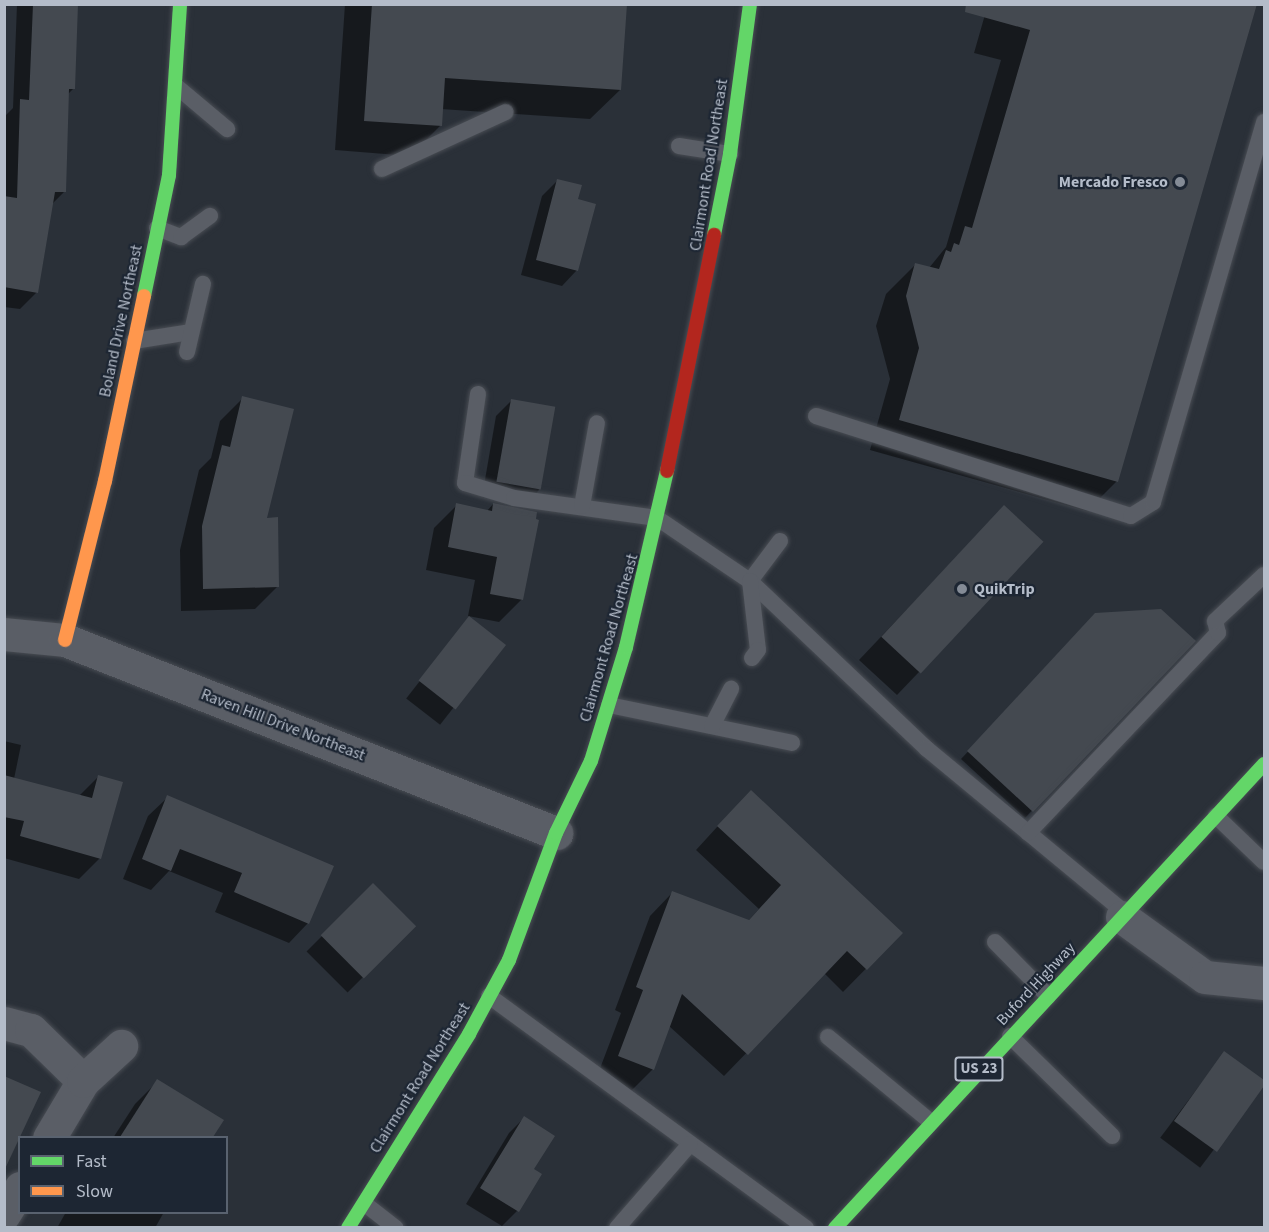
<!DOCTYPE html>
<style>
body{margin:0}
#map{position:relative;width:1269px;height:1232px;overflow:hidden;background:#2a3038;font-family:"Source Sans 3",sans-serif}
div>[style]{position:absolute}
.shadow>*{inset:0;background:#0007;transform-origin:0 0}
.building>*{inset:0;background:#444950;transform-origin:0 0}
.roads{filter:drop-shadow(0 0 2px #484c53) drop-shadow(0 0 2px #484c53)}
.lane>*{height:16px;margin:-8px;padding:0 8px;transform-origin:8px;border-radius:8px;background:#5a5e66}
.street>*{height:33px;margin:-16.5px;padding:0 16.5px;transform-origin:16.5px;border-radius:16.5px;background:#5a5e66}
.fast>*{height:14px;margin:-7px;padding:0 7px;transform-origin:7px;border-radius:7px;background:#63d668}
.slow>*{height:14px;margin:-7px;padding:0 7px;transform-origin:7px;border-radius:7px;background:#ff974d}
.jam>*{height:14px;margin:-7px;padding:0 7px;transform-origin:7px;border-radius:7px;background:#b3261e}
.dots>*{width:16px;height:16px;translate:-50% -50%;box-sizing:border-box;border:3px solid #1d2633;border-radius:50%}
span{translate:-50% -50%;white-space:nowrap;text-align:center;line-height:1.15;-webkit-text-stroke:4.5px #1d2633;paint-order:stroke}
.shield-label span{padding:2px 4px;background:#1d2633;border:2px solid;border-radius:4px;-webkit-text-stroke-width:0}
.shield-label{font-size:15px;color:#b4bcc9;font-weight:700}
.street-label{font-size:16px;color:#b4bcc9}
.poi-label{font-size:16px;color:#b4bcc9;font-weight:700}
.right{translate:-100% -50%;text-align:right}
.left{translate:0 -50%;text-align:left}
.frame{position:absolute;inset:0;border:6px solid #b4bcc9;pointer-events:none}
.legend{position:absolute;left:18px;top:1136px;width:210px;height:78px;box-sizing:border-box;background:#1d2633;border:2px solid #59626f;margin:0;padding:8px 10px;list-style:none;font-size:18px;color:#b4bcc9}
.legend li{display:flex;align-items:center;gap:12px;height:30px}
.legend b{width:30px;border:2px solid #59626f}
</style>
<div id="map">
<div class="shadow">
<i style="clip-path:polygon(17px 4px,63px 4px,73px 89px,67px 95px,64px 192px,51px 205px,37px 292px,20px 309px,4px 307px,4px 117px,13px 108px)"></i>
<i style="clip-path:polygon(345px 4px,626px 4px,620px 90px,590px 119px,441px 109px,440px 126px,410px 156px,335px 150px)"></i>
<i style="clip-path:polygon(988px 4px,1254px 4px,1117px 481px,1087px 511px,870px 450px,890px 379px,876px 326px,886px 294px,915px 265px,929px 268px,946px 247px,1001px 60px,974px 53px)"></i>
<i style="clip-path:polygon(557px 181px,576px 200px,577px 270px,562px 286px,521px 275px,542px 196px)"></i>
<i style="clip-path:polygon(243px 398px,278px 586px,255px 609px,181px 611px,180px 550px,199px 470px,211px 458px,220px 421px)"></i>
<i style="clip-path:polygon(511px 401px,539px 490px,524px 506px,482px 497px,496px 416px)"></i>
<i style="clip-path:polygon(493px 504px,522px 599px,499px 622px,468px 616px,475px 580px,426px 570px,434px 528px,457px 505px,487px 511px)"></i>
<i style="clip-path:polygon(1004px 507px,919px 672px,897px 695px,859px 660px)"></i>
<i style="left:469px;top:618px;width:43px;height:102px;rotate:38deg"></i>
<i style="clip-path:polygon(1088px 623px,1194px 641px,1025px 818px,961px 759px)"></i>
<i style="clip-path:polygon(4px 741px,21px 745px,14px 779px,79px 796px,98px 777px,100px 858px,79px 879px,4px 858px)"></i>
<i style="clip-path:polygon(168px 797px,308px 923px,289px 943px,215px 912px,223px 893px,169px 871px,151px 890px,123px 879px,148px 816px)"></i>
<i style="clip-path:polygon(728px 815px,901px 933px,843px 992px,824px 973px,724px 1076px,669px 1026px,653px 1069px,630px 1092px,596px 1079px,621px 1013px,615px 1010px,650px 916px,672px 893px,748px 921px,759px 909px,696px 850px)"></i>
<i style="left:373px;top:885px;width:58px;height:94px;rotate:45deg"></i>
<i style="left:1224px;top:1053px;width:50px;height:106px;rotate:37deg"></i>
<i style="clip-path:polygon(158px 1081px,222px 1121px,211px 1138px,113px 1138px,135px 1104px)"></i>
<i style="clip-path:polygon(524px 1118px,532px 1170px,517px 1211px,502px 1226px,466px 1204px,509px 1133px)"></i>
<i style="clip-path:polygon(66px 1212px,164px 1212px,155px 1228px,57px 1228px)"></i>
</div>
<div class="building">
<i style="clip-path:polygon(33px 4px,78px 4px,75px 89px,69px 89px,66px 192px,55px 192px,38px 293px,4px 287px,4px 196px,17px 198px,20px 99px,29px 100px)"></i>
<i style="clip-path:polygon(372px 4px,627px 4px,621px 90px,445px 78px,442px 126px,364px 121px)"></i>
<i style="clip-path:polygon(966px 4px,1257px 4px,1118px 482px,899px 420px,919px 348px,906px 296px,915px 263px,939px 269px,946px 250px,951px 252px,954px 243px,959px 245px,965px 226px,972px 228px,1030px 30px,965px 12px)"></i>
<i style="clip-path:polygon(557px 179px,582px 185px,578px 199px,596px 204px,578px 271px,536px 260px)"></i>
<i style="clip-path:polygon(242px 396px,294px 409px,267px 518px,278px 517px,279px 587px,203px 589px,202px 526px,222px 445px,230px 447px)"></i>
<i style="left:511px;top:399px;width:45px;height:84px;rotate:10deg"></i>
<i style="clip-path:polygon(456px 503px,492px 511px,493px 503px,537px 512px,536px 519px,539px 520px,523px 600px,490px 594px,497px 557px,448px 547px)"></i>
<i style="left:1004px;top:505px;width:54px;height:180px;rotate:43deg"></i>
<i style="clip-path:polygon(1161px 609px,1196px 641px,1033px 812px,967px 751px,1095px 613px)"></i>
<i style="left:469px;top:616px;width:47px;height:82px;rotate:38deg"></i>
<i style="clip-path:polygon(4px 775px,92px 798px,98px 775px,123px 782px,101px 859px,20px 836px,24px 821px,4px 817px)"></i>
<i style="clip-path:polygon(751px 790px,903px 933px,867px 970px,847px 951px,748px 1055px,682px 994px,654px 1070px,618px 1056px,643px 990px,636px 987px,672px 891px,749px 920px,781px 885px,717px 826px)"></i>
<i style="clip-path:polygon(167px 795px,334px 866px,309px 924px,234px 892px,242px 873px,180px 849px,171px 871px,142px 859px)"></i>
<i style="left:373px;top:883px;width:61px;height:74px;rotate:45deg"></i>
<i style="clip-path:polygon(1224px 1051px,1264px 1080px,1264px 1086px,1217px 1152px,1174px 1121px)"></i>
<i style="clip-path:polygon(4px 1076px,41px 1092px,4px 1171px)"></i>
<i style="clip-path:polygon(157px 1079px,224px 1120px,213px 1137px,120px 1137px)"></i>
<i style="clip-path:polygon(524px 1116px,555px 1136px,534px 1169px,542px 1174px,519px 1212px,480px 1188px)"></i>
</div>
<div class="roads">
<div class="lane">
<i style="left:176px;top:86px;width:67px;rotate:40.1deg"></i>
<i style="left:679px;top:146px;width:52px;rotate:8.9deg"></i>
<i style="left:382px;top:169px;width:136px;rotate:-24.7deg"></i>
<i style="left:157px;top:228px;width:26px;rotate:21deg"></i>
<i style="left:181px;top:237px;width:36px;rotate:-36deg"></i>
<i style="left:134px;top:341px;width:58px;rotate:-9deg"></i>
<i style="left:187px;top:352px;width:70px;rotate:-76.8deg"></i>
<i style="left:478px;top:394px;width:90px;rotate:98.3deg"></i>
<i style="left:465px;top:483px;width:51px;rotate:17deg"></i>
<i style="left:514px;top:498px;width:144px;rotate:8deg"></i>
<i style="left:657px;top:518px;width:112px;rotate:34.1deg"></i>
<i style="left:750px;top:581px;width:50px;rotate:-53.1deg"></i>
<i style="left:816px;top:416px;width:330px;rotate:17.6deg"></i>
<i style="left:1131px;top:516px;width:26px;rotate:-32deg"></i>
<i style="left:1153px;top:502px;width:396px;rotate:-73.7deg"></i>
<i style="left:582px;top:506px;width:84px;rotate:-79.8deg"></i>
<i style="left:750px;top:581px;width:244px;rotate:43.5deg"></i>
<i style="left:927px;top:749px;width:257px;rotate:39.6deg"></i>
<i style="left:750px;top:581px;width:69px;rotate:83.4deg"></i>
<i style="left:758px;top:650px;width:10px;rotate:127deg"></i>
<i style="left:609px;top:705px;width:187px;rotate:11.7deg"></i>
<i style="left:712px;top:726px;width:42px;rotate:-62.8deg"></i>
<i style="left:1216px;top:816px;width:66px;rotate:43.8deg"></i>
<i style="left:1028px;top:833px;width:276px;rotate:-46.5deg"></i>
<i style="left:1218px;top:633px;width:12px;rotate:-104deg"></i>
<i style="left:1215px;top:621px;width:67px;rotate:-43.2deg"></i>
<i style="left:995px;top:942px;width:76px;rotate:45.5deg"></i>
<i style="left:489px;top:996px;width:393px;rotate:36.2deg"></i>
<i style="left:1010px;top:1036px;width:143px;rotate:44.4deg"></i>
<i style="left:828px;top:1037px;width:132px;rotate:39.5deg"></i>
<i style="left:365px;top:1204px;width:39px;rotate:38deg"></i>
<i style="left:617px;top:1228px;width:111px;rotate:-49deg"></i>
</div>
<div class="street">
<i style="left:4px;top:634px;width:61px;rotate:5.6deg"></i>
<i style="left:65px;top:640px;width:528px;rotate:21.46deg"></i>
<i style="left:1122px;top:917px;width:102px;rotate:35.9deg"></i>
<i style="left:1205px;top:977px;width:59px;rotate:5.8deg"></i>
<i style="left:4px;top:1023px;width:28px;rotate:15deg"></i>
<i style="left:31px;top:1030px;width:73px;rotate:44.4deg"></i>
<i style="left:83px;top:1081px;width:66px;rotate:120.8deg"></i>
<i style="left:83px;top:1081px;width:52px;rotate:-42.6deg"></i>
<i style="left:4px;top:1214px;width:31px;rotate:-58deg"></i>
</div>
<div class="fast">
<i style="left:714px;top:235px;width:83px;rotate:-78.8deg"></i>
<i style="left:730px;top:154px;width:151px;rotate:-82.4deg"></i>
<i style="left:144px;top:296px;width:124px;rotate:-78.3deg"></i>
<i style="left:169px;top:175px;width:171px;rotate:-86.3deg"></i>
<i style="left:348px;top:1228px;width:229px;rotate:-58deg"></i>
<i style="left:469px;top:1034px;width:84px;rotate:-61.6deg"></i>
<i style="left:509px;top:960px;width:135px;rotate:-69.7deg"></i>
<i style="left:556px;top:833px;width:80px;rotate:-64.1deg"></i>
<i style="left:591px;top:761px;width:119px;rotate:-72.9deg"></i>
<i style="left:626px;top:647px;width:181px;rotate:-76.9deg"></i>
<i style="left:835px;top:1228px;width:632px;rotate:-47.24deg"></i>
</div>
<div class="slow">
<i style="left:65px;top:640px;width:164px;rotate:-75.9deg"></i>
<i style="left:105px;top:481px;width:189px;rotate:-78.1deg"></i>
</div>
<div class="jam">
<i style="left:667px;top:471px;width:241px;rotate:-78.7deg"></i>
</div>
</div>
<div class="dots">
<i style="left:1180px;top:182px;background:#848b96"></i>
<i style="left:962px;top:589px;background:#848b96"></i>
</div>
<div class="shield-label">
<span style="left:979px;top:1069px">US 23</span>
</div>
<div class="street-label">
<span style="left:709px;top:165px;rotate:-81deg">Clairmont Road Northeast</span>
<span style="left:121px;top:321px;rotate:-78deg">Boland Drive Northeast</span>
<span style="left:609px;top:638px;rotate:-74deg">Clairmont Road Northeast</span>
<span style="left:283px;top:725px;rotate:21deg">Raven Hill Drive Northeast</span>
<span style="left:1036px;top:984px;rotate:-47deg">Buford Highway</span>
<span style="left:420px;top:1078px;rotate:-58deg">Clairmont Road Northeast</span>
</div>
<div class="poi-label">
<span class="right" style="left:1168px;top:182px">Mercado Fresco</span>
<span class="left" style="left:974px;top:589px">QuikTrip</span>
</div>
<div class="frame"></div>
<ul class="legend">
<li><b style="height:8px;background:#63d668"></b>Fast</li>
<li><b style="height:8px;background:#ff974d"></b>Slow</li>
</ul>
</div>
